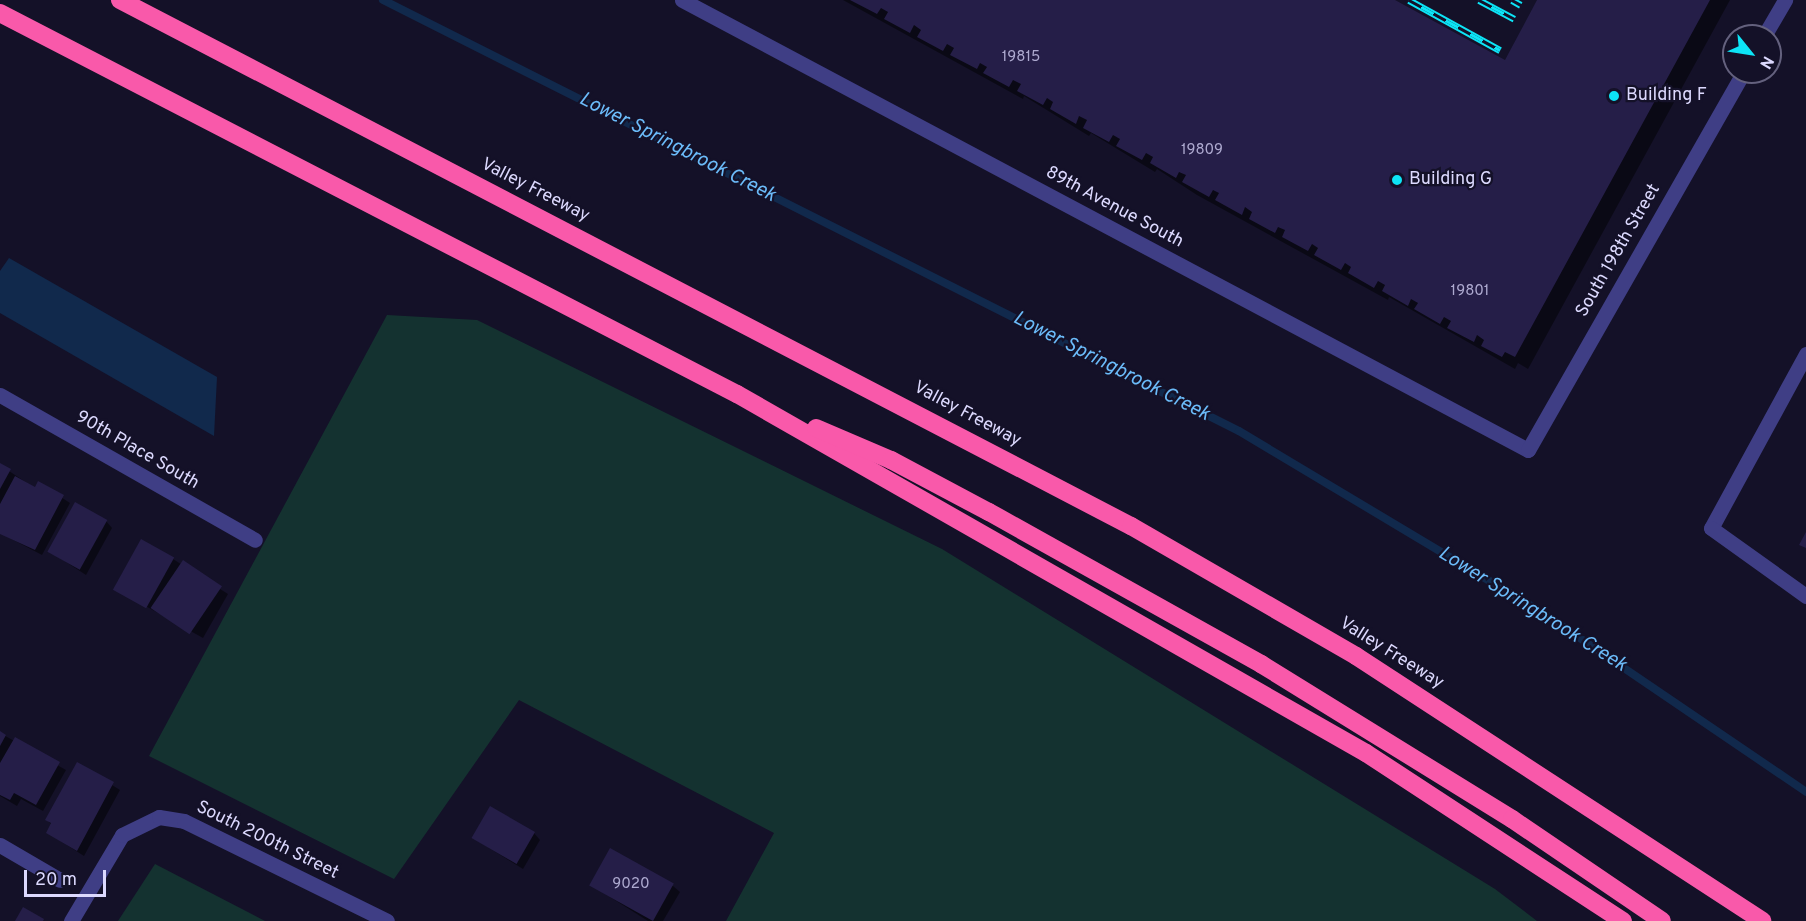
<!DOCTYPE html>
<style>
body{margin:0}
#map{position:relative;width:1806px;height:921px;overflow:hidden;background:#141128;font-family:Overpass,sans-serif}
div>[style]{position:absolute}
.green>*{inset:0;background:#143230}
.water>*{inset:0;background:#11294c}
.shadow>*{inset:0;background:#0007}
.stream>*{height:8px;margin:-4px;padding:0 4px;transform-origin:4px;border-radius:4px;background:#11294c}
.building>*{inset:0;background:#251e48;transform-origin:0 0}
.lane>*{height:15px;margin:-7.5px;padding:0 7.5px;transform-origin:7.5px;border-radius:7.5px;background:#3f3e85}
.street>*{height:15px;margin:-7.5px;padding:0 7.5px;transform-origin:7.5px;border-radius:7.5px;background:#3f3e85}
.highway>*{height:18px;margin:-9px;padding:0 9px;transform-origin:9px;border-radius:9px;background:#f959aa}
.rail>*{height:7px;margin-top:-3.5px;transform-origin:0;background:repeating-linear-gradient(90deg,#141128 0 14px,#0de4f6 0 28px);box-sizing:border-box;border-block:2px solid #0de4f6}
.dots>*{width:16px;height:16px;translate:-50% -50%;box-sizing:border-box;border:3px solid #141128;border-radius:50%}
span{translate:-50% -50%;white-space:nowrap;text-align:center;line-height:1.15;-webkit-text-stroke:4.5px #141128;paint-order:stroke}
.number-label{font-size:15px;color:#aeaad0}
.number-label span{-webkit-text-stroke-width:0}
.poi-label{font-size:18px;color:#dcd9fe}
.left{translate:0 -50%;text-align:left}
.street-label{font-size:18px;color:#dcd9fe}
.water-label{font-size:20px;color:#6bbbf9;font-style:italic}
.north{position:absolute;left:1722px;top:24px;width:60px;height:60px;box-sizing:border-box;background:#141128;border:2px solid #64617e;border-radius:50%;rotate:120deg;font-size:16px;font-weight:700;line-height:24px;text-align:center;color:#dcd9fe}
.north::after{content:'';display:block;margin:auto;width:21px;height:27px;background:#0de4f6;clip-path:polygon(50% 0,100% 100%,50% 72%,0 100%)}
.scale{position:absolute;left:24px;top:870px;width:82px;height:27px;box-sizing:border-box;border:3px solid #dcd9fe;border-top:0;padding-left:8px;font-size:18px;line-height:21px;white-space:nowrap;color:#dcd9fe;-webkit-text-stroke:4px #141128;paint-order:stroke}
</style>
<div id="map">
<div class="green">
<i style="clip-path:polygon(387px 315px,477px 320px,942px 549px,1495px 889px,1537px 921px,726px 921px,774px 833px,519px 700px,394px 879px,149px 756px)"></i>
<i style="clip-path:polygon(155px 864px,265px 921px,118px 921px)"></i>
</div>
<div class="water">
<i style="clip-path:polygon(9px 258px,217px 377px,214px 436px,0 313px,0 271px)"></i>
</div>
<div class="shadow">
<i style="clip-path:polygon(843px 0,1392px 0,1505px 62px,1539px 0,1730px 0,1528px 369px,1518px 363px,1515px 369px,1389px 297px,1388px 300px,1197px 195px,1157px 169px,1155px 172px,1091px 133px,1089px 136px,1024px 96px,1023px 99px)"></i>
<i style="clip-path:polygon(0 465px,36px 489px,39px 483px,70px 503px,42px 555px,0 533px)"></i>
<i style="clip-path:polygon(106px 521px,112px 528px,86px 575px,49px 551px)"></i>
<i style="clip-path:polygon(173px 559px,228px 594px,203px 638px,115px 589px)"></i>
<i style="clip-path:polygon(0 733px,66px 770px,43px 811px,21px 799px,17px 806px,0 796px)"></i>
<i style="clip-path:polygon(78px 764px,120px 790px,84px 856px,48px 833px,52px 825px,47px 820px)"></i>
<i style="clip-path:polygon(534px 833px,540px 840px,523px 869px,473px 838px)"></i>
<i style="clip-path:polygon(591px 885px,673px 886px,680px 892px,663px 921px,648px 921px)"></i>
</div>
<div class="stream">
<i style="left:383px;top:0;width:958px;rotate:26.73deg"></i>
<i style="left:1239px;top:431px;width:354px;rotate:30.9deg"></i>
<i style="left:1543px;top:613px;width:318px;rotate:34.2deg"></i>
</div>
<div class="building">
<i style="clip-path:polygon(850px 0,1395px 0,1505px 60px,1537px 0,1710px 0,1515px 357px,1505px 352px,1502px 357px,1481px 346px,1484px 340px,1477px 335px,1474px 342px,1447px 328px,1451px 321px,1444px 317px,1440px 324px,1414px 309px,1418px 303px,1411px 299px,1408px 306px,1382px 291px,1385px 285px,1378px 281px,1374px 288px,1348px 273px,1351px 267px,1345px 263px,1341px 270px,1314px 255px,1318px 248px,1312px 244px,1308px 251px,1282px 237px,1285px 230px,1278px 227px,1275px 233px,1249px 219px,1252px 212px,1245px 207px,1242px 215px,1215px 200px,1219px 193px,1213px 190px,1209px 197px,1182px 182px,1186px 175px,1179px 172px,1176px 178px,1150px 163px,1153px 157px,1146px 153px,1142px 160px,1116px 146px,1120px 139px,1113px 135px,1109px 142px,1083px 128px,1087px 120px,1079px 116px,1076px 124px,1050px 109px,1053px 102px,1047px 98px,1043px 105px,1017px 91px,1021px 84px,1013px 80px,1009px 87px,983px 73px,987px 67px,980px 63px,977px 69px,950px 55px,954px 48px,947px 44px,943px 51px,917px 37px,921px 30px,914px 25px,910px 33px,884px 19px,888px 12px,881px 8px,877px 14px)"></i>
<i style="clip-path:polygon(0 463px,11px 469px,0 489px)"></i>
<i style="clip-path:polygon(15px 476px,35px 487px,38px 481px,64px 495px,35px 550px,0 534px,0 504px)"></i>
<i style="left:75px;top:502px;width:37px;height:57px;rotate:29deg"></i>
<i style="clip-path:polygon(1806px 532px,1806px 548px,1799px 545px)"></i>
<i style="left:141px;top:539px;width:38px;height:58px;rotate:29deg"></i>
<i style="left:183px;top:560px;width:47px;height:58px;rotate:34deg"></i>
<i style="clip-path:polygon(0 731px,6px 735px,0 746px)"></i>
<i style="clip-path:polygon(15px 737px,60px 762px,36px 805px,14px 793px,10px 800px,0 795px,0 763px)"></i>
<i style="clip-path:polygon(77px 762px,114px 782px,77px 851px,46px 833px,51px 823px,45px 820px)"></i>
<i style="left:490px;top:806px;width:52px;height:37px;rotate:30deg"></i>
<i style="left:610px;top:848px;width:73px;height:43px;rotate:29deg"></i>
<i style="clip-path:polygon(23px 907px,44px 919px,43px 921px,15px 921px)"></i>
</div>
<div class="lane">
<i style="left:1806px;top:354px;width:198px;rotate:118.6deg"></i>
<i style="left:1711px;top:528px;width:117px;rotate:35.6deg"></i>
</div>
<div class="street">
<i style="left:682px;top:0;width:958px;rotate:28.01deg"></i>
<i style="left:1528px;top:450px;width:435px;rotate:-60.3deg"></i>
<i style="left:1764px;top:36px;width:42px;rotate:-59.7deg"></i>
<i style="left:0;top:395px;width:293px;rotate:29.6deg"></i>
<i style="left:0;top:845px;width:69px;rotate:30.3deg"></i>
<i style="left:71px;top:921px;width:100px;rotate:-59.3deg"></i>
<i style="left:122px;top:835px;width:41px;rotate:-25.9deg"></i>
<i style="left:159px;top:817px;width:25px;rotate:9deg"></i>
<i style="left:184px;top:821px;width:226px;rotate:26.2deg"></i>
</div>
<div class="highway">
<i style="left:120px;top:0;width:1140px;rotate:27.49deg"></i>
<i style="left:1131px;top:526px;width:260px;rotate:30deg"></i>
<i style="left:1356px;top:656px;width:485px;rotate:33.1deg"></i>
<i style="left:0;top:13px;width:830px;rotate:27.34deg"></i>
<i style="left:737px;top:394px;width:724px;rotate:29.72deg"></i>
<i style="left:1366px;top:753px;width:307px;rotate:33.2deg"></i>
<i style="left:816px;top:428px;width:82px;rotate:23.1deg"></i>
<i style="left:891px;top:460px;width:111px;rotate:28deg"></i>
<i style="left:989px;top:512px;width:312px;rotate:29.2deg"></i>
<i style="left:1261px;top:664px;width:295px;rotate:31.7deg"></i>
<i style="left:1512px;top:819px;width:181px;rotate:34.2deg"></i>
</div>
<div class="rail">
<i style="left:1409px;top:0;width:104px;rotate:28.8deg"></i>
<i style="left:1479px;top:0;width:40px;rotate:28deg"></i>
<i style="left:1512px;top:0;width:10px;rotate:29deg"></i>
</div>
<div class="dots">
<i style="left:1614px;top:96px;background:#0de4f6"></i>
<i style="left:1397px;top:180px;background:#0de4f6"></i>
</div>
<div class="number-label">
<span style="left:1021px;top:58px">19815</span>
<span style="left:1202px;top:151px">19809</span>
<span style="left:1470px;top:292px">19801</span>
<span style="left:631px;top:885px">9020</span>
</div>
<div class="poi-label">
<span class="left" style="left:1626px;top:96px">Building F</span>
<span class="left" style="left:1409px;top:180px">Building G</span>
</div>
<div class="street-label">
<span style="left:535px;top:191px;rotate:27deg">Valley Freeway</span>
<span style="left:1114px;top:208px;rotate:28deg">89th Avenue South</span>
<span style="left:1619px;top:251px;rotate:-60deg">South 198th Street</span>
<span style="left:967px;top:415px;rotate:28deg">Valley Freeway</span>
<span style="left:137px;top:451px;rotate:30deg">90th Place South</span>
<span style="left:1391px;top:654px;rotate:32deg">Valley Freeway</span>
<span style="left:267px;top:841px;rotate:26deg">South 200th Street</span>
</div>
<div class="water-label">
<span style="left:677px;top:148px;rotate:27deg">Lower Springbrook Creek</span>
<span style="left:1111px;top:367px;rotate:27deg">Lower Springbrook Creek</span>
<span style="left:1532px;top:610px;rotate:32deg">Lower Springbrook Creek</span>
</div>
<div class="north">N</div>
<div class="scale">20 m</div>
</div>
